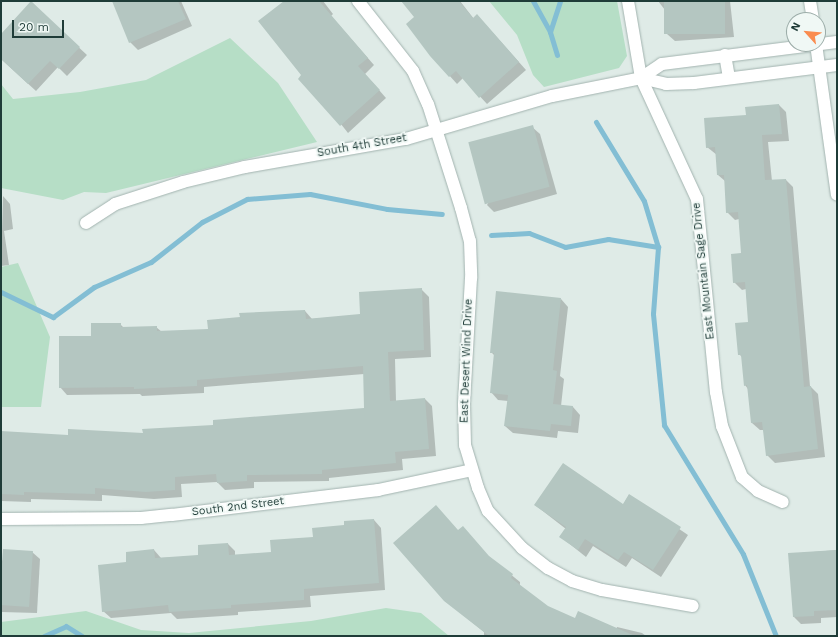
<!DOCTYPE html>
<style>
body{margin:0}
#map{position:relative;width:838px;height:637px;overflow:hidden;background:#dfebe7;font-family:"Work Sans",sans-serif}
div>[style]{position:absolute}
.green>*{inset:0;background:#b6dec6}
.shadow>*{inset:0;background:#0003}
.stream>*{height:5px;margin:-2.5px;padding:0 2.5px;transform-origin:2.5px;border-radius:2.5px;background:#83bed4}
.building>*{inset:0;background:#b4c6c1;transform-origin:0 0}
.roads{filter:drop-shadow(0 0 1px #a2b3af) drop-shadow(0 0 1px #a2b3af)}
.minor>*{height:12px;margin:-6px;padding:0 6px;transform-origin:6px;border-radius:6px;background:#fff}
span{translate:-50% -50%;white-space:nowrap;text-align:center;line-height:1.15;-webkit-text-stroke:3.5px #f0f8f5;paint-order:stroke}
.street-label{font-size:11px;color:#1f3c38}
.frame{position:absolute;inset:0;border:2px solid #1f3c38;pointer-events:none}
.north{position:absolute;left:786px;top:12px;width:40px;height:40px;box-sizing:border-box;background:#f0f8f5;border:1px solid #9cada9;border-radius:50%;rotate:297deg;font-size:11px;font-weight:700;line-height:16px;text-align:center;color:#1f3c38}
.north::after{content:'';display:block;margin:auto;width:14px;height:18px;background:#fa8c4f;clip-path:polygon(50% 0,100% 100%,50% 72%,0 100%)}
.scale{position:absolute;left:12px;top:20px;width:52px;height:18px;box-sizing:border-box;border:2px solid #1f3c38;border-top:0;padding-left:5px;font-size:12px;line-height:14px;white-space:nowrap;color:#1f3c38;-webkit-text-stroke:3px #f0f8f5;paint-order:stroke}
</style>
<div id="map">
<div class="green">
<i style="clip-path:polygon(489px 1px,617px 1px,627px 56px,619px 68px,544px 87px,533px 75px,517px 35px)"></i>
<i style="clip-path:polygon(230px 38px,278px 83px,317px 142px,106px 193px,84px 192px,63px 200px,1px 188px,1px 84px,13px 99px,80px 92px,146px 80px)"></i>
<i style="clip-path:polygon(18px 263px,50px 337px,41px 407px,1px 407px,1px 267px)"></i>
<i style="clip-path:polygon(386px 608px,421px 613px,449px 636px,1px 636px,1px 622px,86px 611px,141px 630px,189px 633px,311px 621px)"></i>
</div>
<div class="shadow">
<i style="clip-path:polygon(113px 1px,181px 1px,192px 26px,138px 50px,130px 42px)"></i>
<i style="clip-path:polygon(285px 1px,323px 1px,333px 14px,331px 16px,374px 65px,365px 74px,386px 98px,348px 133px,303px 76px)"></i>
<i style="clip-path:polygon(402px 1px,460px 1px,474px 19px,484px 23px,526px 70px,487px 104px,463px 78px,457px 84px,431px 55px,415px 17px)"></i>
<i style="clip-path:polygon(658px 1px,730px 1px,734px 37px,675px 41px,667px 34px,665px 10px)"></i>
<i style="clip-path:polygon(31px 3px,87px 55px,67px 76px,58px 67px,36px 91px,1px 59px,1px 35px)"></i>
<i style="clip-path:polygon(779px 105px,786px 112px,789px 141px,768px 142px,772px 181px,786px 180px,793px 187px,810px 386px,818px 394px,825px 457px,775px 463px,767px 455px,764px 430px,760px 430px,752px 423px,748px 389px,745px 385px,742px 357px,739px 354px,749px 323px,746px 289px,742px 290px,734px 282px,742px 254px,739px 219px,735px 220px,727px 212px,725px 181px,718px 175px,717px 155px,707px 147px,747px 115px)"></i>
<i style="clip-path:polygon(532px 127px,540px 134px,557px 194px,494px 212px,487px 205px)"></i>
<i style="clip-path:polygon(3px 196px,10px 204px,13px 229px,4px 231px,9px 265px,1px 266px)"></i>
<i style="clip-path:polygon(421px 289px,429px 297px,431px 357px,395px 359px,396px 401px,425px 399px,432px 406px,436px 456px,402px 459px,403px 470px,329px 478px,329px 481px,254px 482px,254px 488px,225px 490px,217px 482px,181px 484px,182px 497px,154px 499px,102px 495px,102px 501px,31px 499px,31px 502px,1px 501px,1px 432px,69px 436px,144px 434px,365px 409px,364px 374px,204px 387px,204px 393px,142px 396px,140px 394px,67px 395px,60px 387px,92px 337px,120px 324px,124px 328px,156px 327px,162px 332px,209px 330px,305px 311px,312px 319px,361px 315px)"></i>
<i style="clip-path:polygon(561px 299px,568px 307px,560px 376px,564px 379px,561px 406px,573px 407px,580px 415px,578px 433px,558px 431px,557px 438px,513px 433px,505px 426px,508px 401px,498px 400px,491px 392px,495px 356px,491px 352px)"></i>
<i style="clip-path:polygon(629px 495px,688px 535px,661px 577px,632px 558px,626px 567px,593px 546px,586px 557px,561px 537px,566px 529px,535px 505px,623px 505px)"></i>
<i style="clip-path:polygon(374px 520px,381px 528px,385px 590px,310px 596px,311px 607px,238px 612px,238px 615px,177px 619px,171px 613px,111px 618px,103px 611px,128px 563px,154px 550px,161px 558px,199px 556px,228px 544px,235px 551px,235px 556px,272px 553px,345px 526px)"></i>
<i style="clip-path:polygon(458px 531px,520px 582px,519px 636px,484px 636px,484px 632px,445px 600px)"></i>
<i style="clip-path:polygon(837px 550px,837px 617px,821px 618px,821px 623px,801px 624px,794px 617px,789px 554px)"></i>
<i style="clip-path:polygon(32px 552px,40px 559px,37px 613px,1px 612px,1px 561px)"></i>
<i style="clip-path:polygon(617px 627px,642px 633px,646px 636px,615px 636px)"></i>
</div>
<div class="stream">
<i style="left:533px;top:1px;width:35px;rotate:61deg"></i>
<i style="left:550px;top:32px;width:24px;rotate:73deg"></i>
<i style="left:550px;top:32px;width:33px;rotate:-72deg"></i>
<i style="left:596px;top:122px;width:92px;rotate:58.7deg"></i>
<i style="left:644px;top:201px;width:48px;rotate:73.1deg"></i>
<i style="left:658px;top:247px;width:67px;rotate:94.3deg"></i>
<i style="left:653px;top:314px;width:112px;rotate:84.3deg"></i>
<i style="left:664px;top:425px;width:151px;rotate:58.5deg"></i>
<i style="left:743px;top:554px;width:88px;rotate:68.1deg"></i>
<i style="left:491px;top:235px;width:38px;rotate:-3deg"></i>
<i style="left:529px;top:233px;width:39px;rotate:21deg"></i>
<i style="left:565px;top:247px;width:44px;rotate:-10.5deg"></i>
<i style="left:608px;top:239px;width:51px;rotate:9.1deg"></i>
<i style="left:1px;top:292px;width:58px;rotate:25.7deg"></i>
<i style="left:53px;top:317px;width:51px;rotate:-36.2deg"></i>
<i style="left:94px;top:287px;width:62px;rotate:-23.7deg"></i>
<i style="left:151px;top:262px;width:65px;rotate:-38.1deg"></i>
<i style="left:202px;top:222px;width:51px;rotate:-27.1deg"></i>
<i style="left:247px;top:199px;width:63px;rotate:-4.5deg"></i>
<i style="left:310px;top:194px;width:78px;rotate:11deg"></i>
<i style="left:387px;top:209px;width:55px;rotate:5.2deg"></i>
<i style="left:44px;top:636px;width:24px;rotate:-24deg"></i>
<i style="left:66px;top:626px;width:19px;rotate:32deg"></i>
</div>
<div class="building">
<i style="clip-path:polygon(31px 1px,80px 47px,59px 69px,50px 61px,28px 84px,1px 59px,1px 34px)"></i>
<i style="clip-path:polygon(112px 1px,178px 1px,186px 19px,129px 43px)"></i>
<i style="clip-path:polygon(284px 1px,319px 1px,368px 58px,358px 66px,380px 90px,340px 126px,298px 79px,301px 75px,258px 21px)"></i>
<i style="clip-path:polygon(401px 1px,459px 1px,473px 18px,477px 14px,519px 62px,479px 98px,456px 71px,449px 77px,430px 56px,406px 24px,414px 17px)"></i>
<i style="left:664px;top:1px;width:61px;height:33px"></i>
<i style="clip-path:polygon(779px 104px,782px 134px,762px 135px,765px 180px,786px 179px,804px 387px,811px 386px,818px 449px,766px 456px,762px 422px,751px 423px,747px 385px,744px 386px,741px 355px,738px 355px,735px 323px,748px 322px,745px 282px,733px 283px,731px 254px,741px 253px,738px 212px,726px 213px,724px 175px,717px 175px,715px 147px,706px 148px,704px 118px,746px 115px,745px 107px)"></i>
<i style="left:533px;top:125px;width:64px;height:67px;rotate:75deg"></i>
<i style="clip-path:polygon(422px 288px,424px 350px,388px 352px,390px 401px,425px 398px,429px 449px,395px 452px,396px 463px,322px 470px,322px 474px,247px 475px,247px 481px,217px 483px,216px 474px,175px 477px,175px 490px,146px 492px,95px 488px,95px 494px,24px 492px,24px 495px,1px 494px,1px 431px,68px 435px,68px 429px,143px 433px,142px 429px,213px 425px,213px 420px,364px 408px,363px 366px,197px 380px,197px 386px,134px 389px,134px 387px,59px 388px,59px 336px,91px 336px,91px 323px,121px 323px,121px 327px,157px 326px,157px 331px,208px 329px,207px 320px,240px 317px,239px 313px,305px 310px,306px 319px,360px 314px,359px 292px)"></i>
<i style="clip-path:polygon(496px 291px,561px 298px,553px 370px,557px 371px,553px 404px,573px 406px,571px 426px,551px 424px,550px 431px,504px 426px,508px 395px,490px 393px,494px 353px,490px 353px)"></i>
<i style="clip-path:polygon(563px 463px,623px 504px,629px 494px,681px 527px,653px 570px,624px 552px,618px 560px,585px 539px,578px 550px,559px 537px,566px 527px,534px 505px)"></i>
<i style="clip-path:polygon(436px 505px,458px 530px,463px 526px,489px 556px,513px 574px,511px 578px,548px 606px,575px 618px,578px 611px,635px 636px,489px 636px,444px 601px,393px 543px)"></i>
<i style="clip-path:polygon(374px 519px,379px 583px,304px 589px,304px 600px,231px 605px,231px 608px,169px 612px,168px 605px,102px 612px,98px 565px,126px 562px,126px 552px,154px 549px,155px 558px,198px 555px,198px 545px,228px 543px,229px 555px,271px 552px,270px 540px,313px 537px,312px 528px,344px 525px,344px 521px)"></i>
<i style="left:3px;top:549px;width:30px;height:56px;rotate:4deg"></i>
<i style="clip-path:polygon(837px 550px,837px 610px,814px 611px,814px 616px,793px 617px,788px 553px)"></i>
</div>
<div class="roads">
<div class="minor">
<i style="left:358px;top:1px;width:89px;rotate:51.8deg"></i>
<i style="left:413px;top:71px;width:36px;rotate:66deg"></i>
<i style="left:428px;top:104px;width:109px;rotate:72.4deg"></i>
<i style="left:461px;top:208px;width:34px;rotate:75deg"></i>
<i style="left:470px;top:241px;width:37px;rotate:88deg"></i>
<i style="left:471px;top:278px;width:126px;rotate:93.2deg"></i>
<i style="left:464px;top:404px;width:41px;rotate:88.6deg"></i>
<i style="left:465px;top:445px;width:45px;rotate:73.2deg"></i>
<i style="left:478px;top:488px;width:25px;rotate:67deg"></i>
<i style="left:488px;top:511px;width:50px;rotate:47.4deg"></i>
<i style="left:522px;top:548px;width:33px;rotate:38deg"></i>
<i style="left:548px;top:568px;width:27px;rotate:28deg"></i>
<i style="left:572px;top:581px;width:31px;rotate:17deg"></i>
<i style="left:602px;top:590px;width:92px;rotate:10deg"></i>
<i style="left:628px;top:1px;width:78px;rotate:80.4deg"></i>
<i style="left:641px;top:78px;width:133px;rotate:65.2deg"></i>
<i style="left:697px;top:199px;width:194px;rotate:84.4deg"></i>
<i style="left:716px;top:392px;width:35px;rotate:80deg"></i>
<i style="left:722px;top:426px;width:55px;rotate:68.6deg"></i>
<i style="left:742px;top:477px;width:21px;rotate:41deg"></i>
<i style="left:758px;top:491px;width:27px;rotate:24deg"></i>
<i style="left:810px;top:1px;width:19px;rotate:81deg"></i>
<i style="left:816px;top:44px;width:152px;rotate:82.1deg"></i>
<i style="left:725px;top:55px;width:23px;rotate:80deg"></i>
<i style="left:641px;top:78px;width:26px;rotate:13deg"></i>
<i style="left:666px;top:84px;width:28px;rotate:-2deg"></i>
<i style="left:694px;top:83px;width:144px;rotate:-7.2deg"></i>
<i style="left:86px;top:223px;width:35px;rotate:-33deg"></i>
<i style="left:115px;top:204px;width:71px;rotate:-17.9deg"></i>
<i style="left:183px;top:182px;width:64px;rotate:-13.6deg"></i>
<i style="left:245px;top:167px;width:163px;rotate:-9.9deg"></i>
<i style="left:406px;top:139px;width:152px;rotate:-16.4deg"></i>
<i style="left:552px;top:96px;width:91px;rotate:-11.4deg"></i>
<i style="left:641px;top:78px;width:25px;rotate:-34deg"></i>
<i style="left:662px;top:64px;width:176px;rotate:-7.2deg"></i>
<i style="left:1px;top:519px;width:140px;rotate:-0.4deg"></i>
<i style="left:141px;top:518px;width:31px;rotate:-6deg"></i>
<i style="left:172px;top:515px;width:208px;rotate:-6.9deg"></i>
<i style="left:378px;top:490px;width:96px;rotate:-12deg"></i>
</div>
</div>
<div class="street-label">
<span style="left:362px;top:146px;rotate:-10deg">South 4th Street</span>
<span style="left:704px;top:271px;rotate:-96deg">East Mountain Sage Drive</span>
<span style="left:467px;top:361px;rotate:-88deg">East Desert Wind Drive</span>
<span style="left:238px;top:507px;rotate:-7deg">South 2nd Street</span>
</div>
<div class="frame"></div>
<div class="north">N</div>
<div class="scale">20 m</div>
</div>
